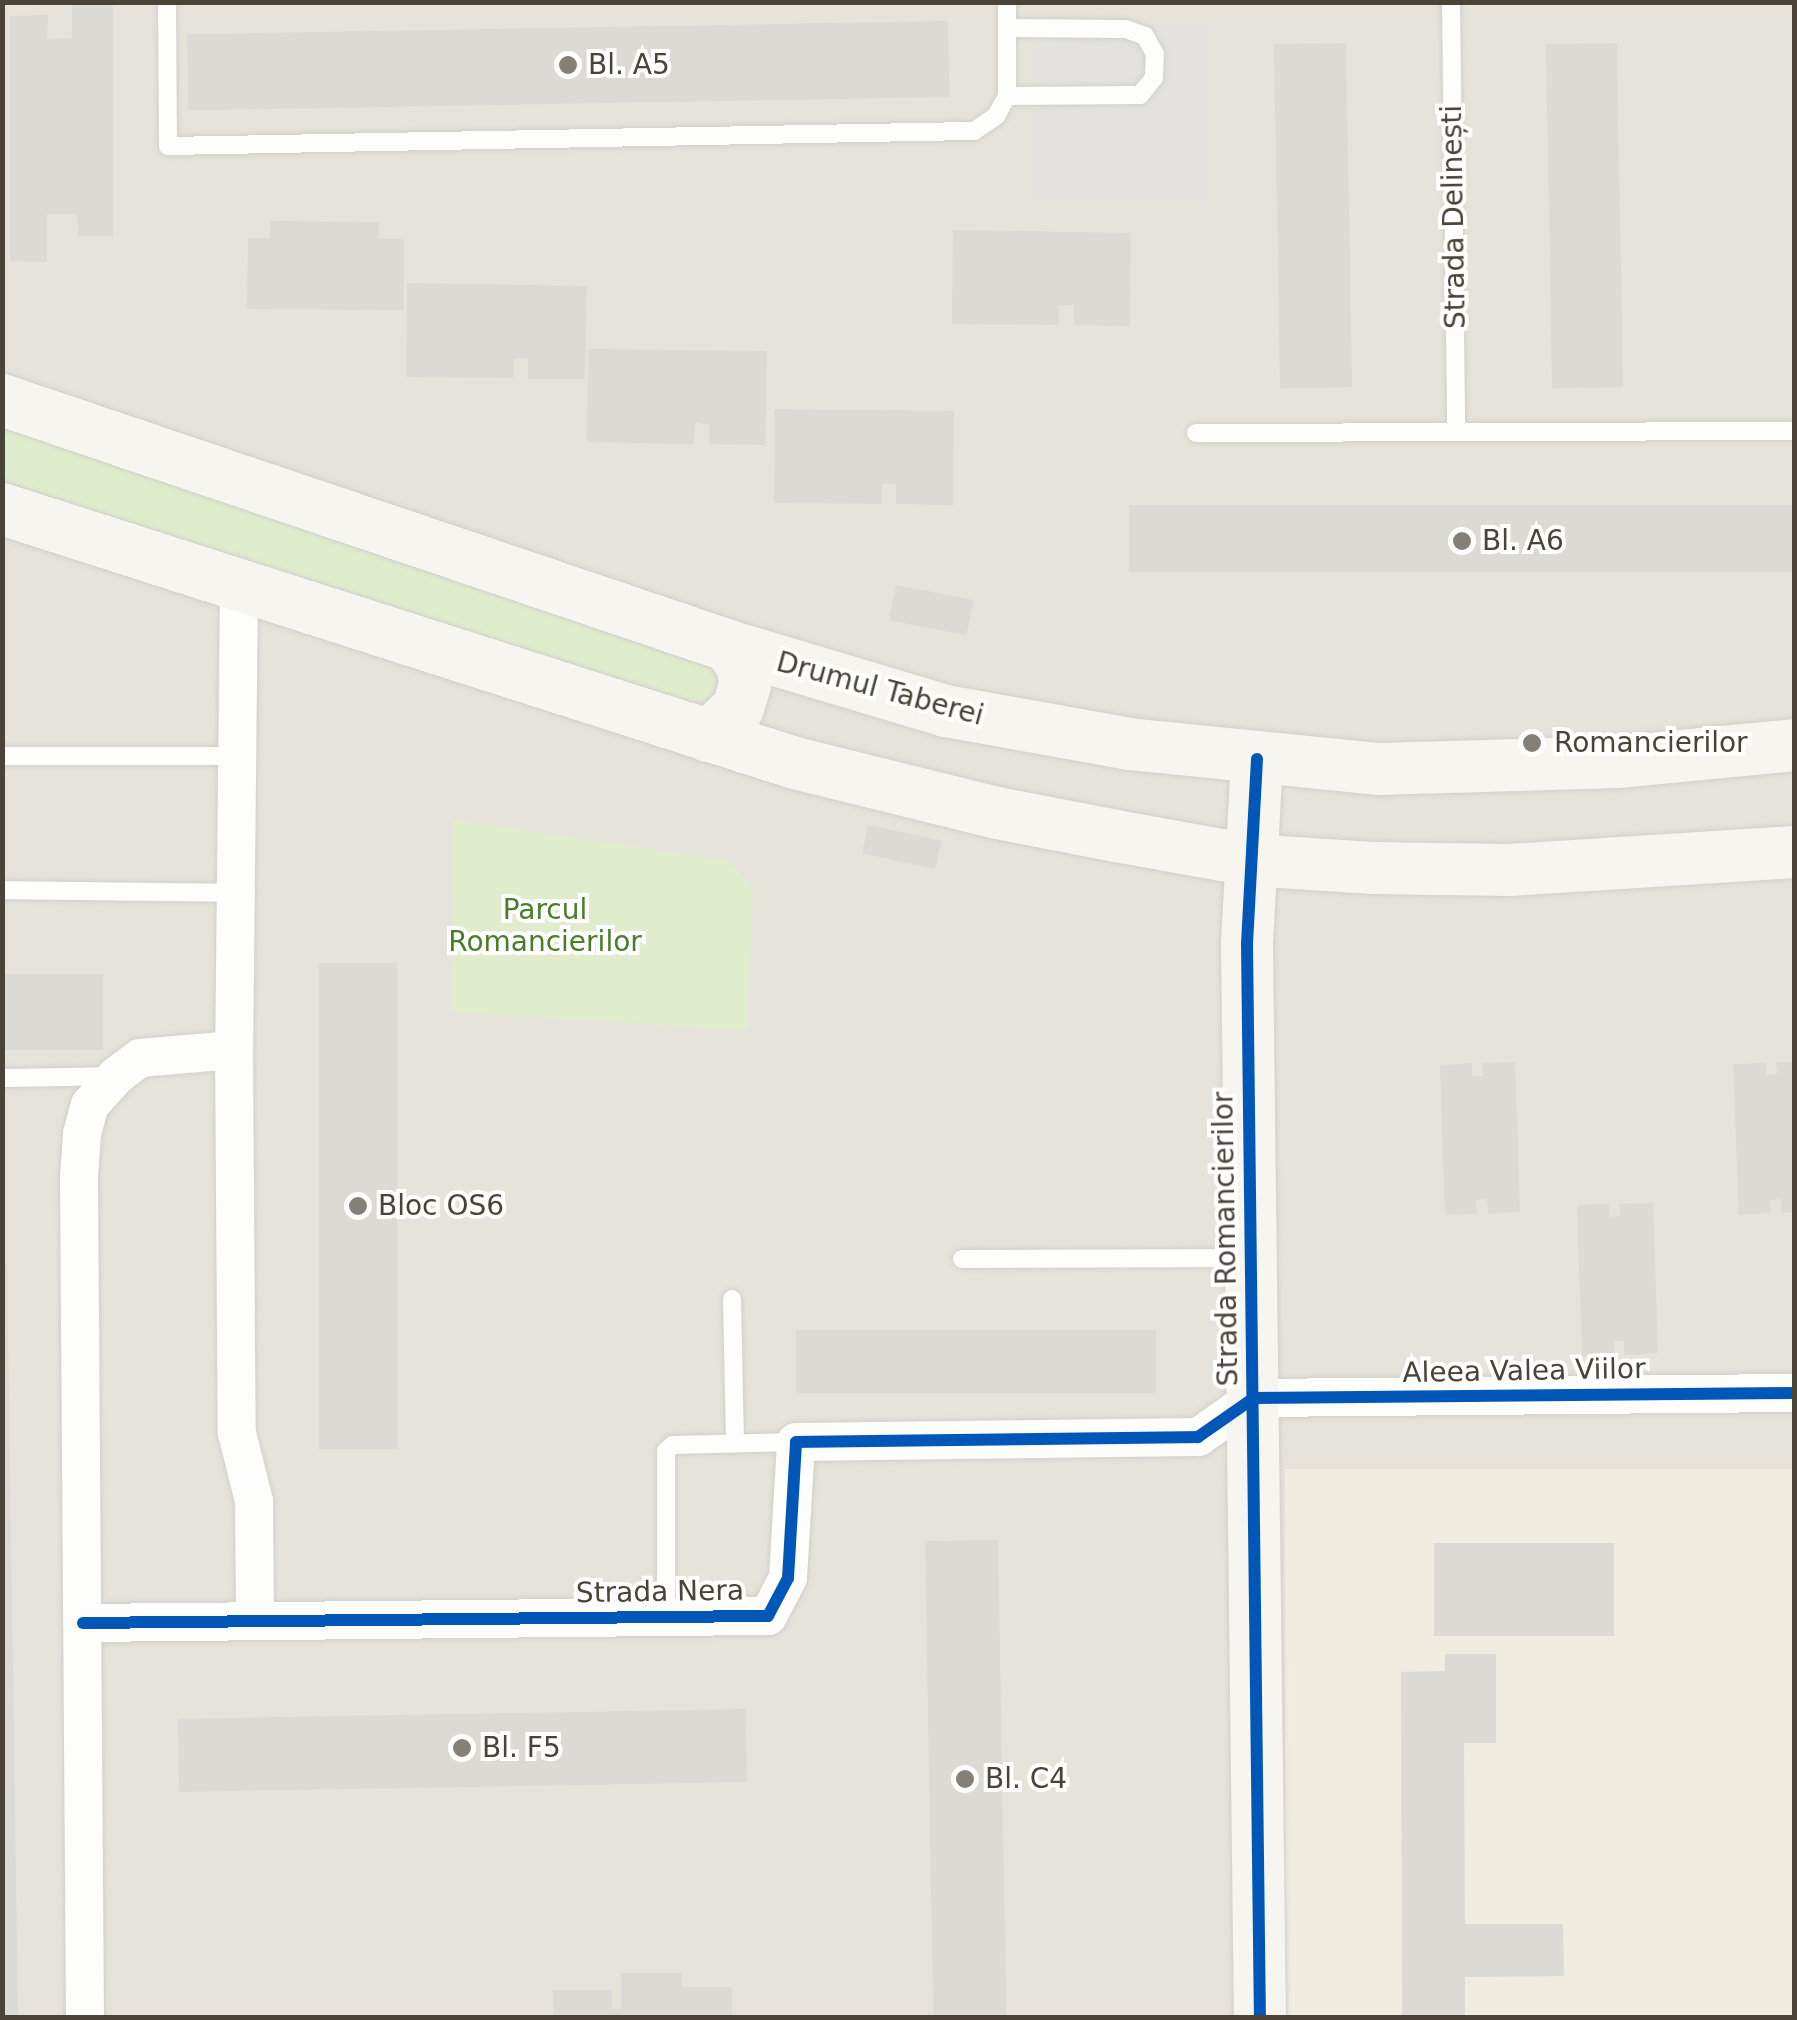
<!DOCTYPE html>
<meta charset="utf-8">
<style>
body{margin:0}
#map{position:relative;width:1797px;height:2020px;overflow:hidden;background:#f2f1ed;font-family:"DejaVu Sans",sans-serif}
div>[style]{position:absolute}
.residential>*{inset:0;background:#e6e3da;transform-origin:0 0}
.education>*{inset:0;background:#f0ecdf;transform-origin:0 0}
.green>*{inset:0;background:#e0edcd}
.parking>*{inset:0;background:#e4e2de;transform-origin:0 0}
.building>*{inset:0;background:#dcdad5;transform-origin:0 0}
.roads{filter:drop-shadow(0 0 2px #d0cfca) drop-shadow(0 0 2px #d0cfca)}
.lane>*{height:18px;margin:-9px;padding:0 9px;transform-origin:9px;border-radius:9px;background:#fdfdfc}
.street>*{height:38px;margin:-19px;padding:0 19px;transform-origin:19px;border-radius:19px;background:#fdfdfc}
.secondary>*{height:52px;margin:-26px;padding:0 26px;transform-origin:26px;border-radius:26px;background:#f7f5f0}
.cycleway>*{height:12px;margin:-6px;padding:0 6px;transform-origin:6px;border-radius:6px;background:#0057b8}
.dots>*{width:28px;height:28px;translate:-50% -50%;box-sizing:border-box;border:5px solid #fff;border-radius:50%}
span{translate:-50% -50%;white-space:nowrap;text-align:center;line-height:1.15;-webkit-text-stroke:8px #fff;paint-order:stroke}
.poi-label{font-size:28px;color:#494338}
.left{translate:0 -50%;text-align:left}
.street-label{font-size:28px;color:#494338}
.park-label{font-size:28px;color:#497d29}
.frame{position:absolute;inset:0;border:5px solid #494338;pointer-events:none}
</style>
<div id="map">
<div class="residential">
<i style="left:3px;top:3px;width:1791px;height:2014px"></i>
</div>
<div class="education">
<i style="left:1794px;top:1469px;width:548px;height:509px;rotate:90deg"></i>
</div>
<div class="green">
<i style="clip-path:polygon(3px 428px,687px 652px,715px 676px,709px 698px,685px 702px,665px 698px,3px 481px)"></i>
<i style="clip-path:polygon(454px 820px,728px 861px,753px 889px,747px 1030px,453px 1012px)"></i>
</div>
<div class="parking">
<i style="left:1036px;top:21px;width:176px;height:180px;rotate:1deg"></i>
</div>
<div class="building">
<i style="clip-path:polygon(72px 2px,113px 2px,113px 236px,78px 236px,77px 214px,47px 214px,47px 262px,10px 261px,10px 16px,48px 15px,47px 39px,72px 38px)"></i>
<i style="left:948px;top:21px;width:76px;height:761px;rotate:89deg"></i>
<i style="left:1346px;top:43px;width:344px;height:72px;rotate:89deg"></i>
<i style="left:1617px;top:43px;width:344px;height:71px;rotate:89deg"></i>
<i style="clip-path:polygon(270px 221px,379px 222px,379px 239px,404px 239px,404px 310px,247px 309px,248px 238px,270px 238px)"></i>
<i style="clip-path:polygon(953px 230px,1131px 233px,1130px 326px,1074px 325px,1074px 305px,1059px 305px,1059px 325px,952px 324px)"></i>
<i style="clip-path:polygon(407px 283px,587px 286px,585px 379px,528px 379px,528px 359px,514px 358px,514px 378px,406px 377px)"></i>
<i style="clip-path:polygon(588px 349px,767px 351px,765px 445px,709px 444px,709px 424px,695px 423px,694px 444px,587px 442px)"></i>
<i style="clip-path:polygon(775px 409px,954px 411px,953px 505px,896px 504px,896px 484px,882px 484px,882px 504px,774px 503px)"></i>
<i style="left:1794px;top:505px;width:67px;height:665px;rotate:90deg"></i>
<i style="left:896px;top:585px;width:79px;height:36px;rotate:11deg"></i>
<i style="left:868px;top:825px;width:75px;height:29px;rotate:12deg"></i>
<i style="left:319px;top:963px;width:78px;height:486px"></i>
<i style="left:103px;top:974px;width:76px;height:101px;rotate:90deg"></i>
<i style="clip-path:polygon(1515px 1062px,1520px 1212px,1488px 1214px,1487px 1199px,1476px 1200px,1477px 1214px,1445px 1215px,1440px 1065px,1472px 1063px,1472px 1076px,1483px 1076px,1483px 1063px)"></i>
<i style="clip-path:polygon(1776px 1062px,1794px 1062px,1794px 1212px,1781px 1213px,1781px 1199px,1770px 1200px,1771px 1213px,1739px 1215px,1733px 1064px,1766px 1063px,1766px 1075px,1777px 1074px)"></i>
<i style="clip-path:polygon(1653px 1203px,1658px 1353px,1624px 1355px,1624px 1341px,1614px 1341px,1615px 1355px,1582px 1356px,1577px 1205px,1609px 1204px,1610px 1217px,1620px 1216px,1619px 1204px)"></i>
<i style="clip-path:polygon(2px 1264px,7px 1264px,18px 2018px,2px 2018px)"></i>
<i style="left:796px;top:1330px;width:360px;height:63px"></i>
<i style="left:998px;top:1540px;width:478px;height:73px;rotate:89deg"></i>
<i style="left:1434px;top:1543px;width:180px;height:93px"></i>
<i style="clip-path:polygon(1445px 1654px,1496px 1654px,1496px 1743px,1464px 1743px,1465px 1924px,1563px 1924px,1564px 1976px,1465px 1977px,1465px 2018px,1402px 2018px,1401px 1672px,1445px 1671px)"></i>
<i style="left:746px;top:1709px;width:73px;height:568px;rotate:89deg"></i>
<i style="clip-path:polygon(621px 1973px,682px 1973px,682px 1987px,732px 1987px,732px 2018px,553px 2018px,553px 1990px,612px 1990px,612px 2009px,621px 2009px)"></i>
</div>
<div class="roads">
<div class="lane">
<i style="left:167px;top:2px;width:144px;rotate:89.6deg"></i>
<i style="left:168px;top:146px;width:806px;rotate:-1.07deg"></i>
<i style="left:974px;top:131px;width:27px;rotate:-34deg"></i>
<i style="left:996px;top:116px;width:23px;rotate:-61deg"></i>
<i style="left:1007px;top:96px;width:94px;rotate:-90deg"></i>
<i style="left:1451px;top:2px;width:430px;rotate:89.3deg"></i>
<i style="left:1007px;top:96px;width:133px;rotate:-0.4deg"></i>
<i style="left:1140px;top:95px;width:22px;rotate:-51deg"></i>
<i style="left:1154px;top:78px;width:24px;rotate:-88deg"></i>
<i style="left:1155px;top:54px;width:21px;rotate:-119deg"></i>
<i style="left:1145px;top:36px;width:20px;rotate:-160deg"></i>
<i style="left:1126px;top:29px;width:119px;rotate:-179.5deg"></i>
<i style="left:1196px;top:433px;width:598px;rotate:-0.19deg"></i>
<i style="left:2px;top:756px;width:235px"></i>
<i style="left:2px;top:890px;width:234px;rotate:0.7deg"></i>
<i style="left:2px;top:1078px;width:110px;rotate:-1deg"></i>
<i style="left:962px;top:1259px;width:284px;rotate:-0.2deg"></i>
<i style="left:732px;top:1299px;width:143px;rotate:88.8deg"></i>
<i style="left:666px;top:1618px;width:167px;rotate:-90deg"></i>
<i style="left:666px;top:1451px;width:9px;rotate:-41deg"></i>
<i style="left:673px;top:1445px;width:123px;rotate:-1.4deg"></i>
</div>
<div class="street">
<i style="left:239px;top:587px;width:463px;rotate:90.6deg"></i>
<i style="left:234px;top:1050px;width:383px;rotate:89.6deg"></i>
<i style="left:237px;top:1433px;width:70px;rotate:76deg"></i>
<i style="left:254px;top:1501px;width:120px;rotate:89.5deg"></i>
<i style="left:83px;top:1623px;width:685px;rotate:-0.59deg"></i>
<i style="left:768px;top:1616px;width:43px;rotate:-62.2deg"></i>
<i style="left:788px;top:1578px;width:136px;rotate:-86.6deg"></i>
<i style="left:796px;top:1442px;width:402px;rotate:-0.7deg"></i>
<i style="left:1198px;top:1437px;width:68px;rotate:-34.9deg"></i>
<i style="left:1254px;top:1398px;width:540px;rotate:-0.53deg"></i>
<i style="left:85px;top:2018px;width:841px;rotate:-90.41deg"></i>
<i style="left:79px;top:1177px;width:43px;rotate:-86deg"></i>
<i style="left:82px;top:1134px;width:30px;rotate:-75deg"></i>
<i style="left:90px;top:1105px;width:39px;rotate:-48deg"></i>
<i style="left:116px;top:1076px;width:30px;rotate:-37deg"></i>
<i style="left:140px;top:1058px;width:94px;rotate:-4.9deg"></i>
</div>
<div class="secondary">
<i style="left:2px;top:400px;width:767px;rotate:18.69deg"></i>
<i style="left:729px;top:646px;width:227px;rotate:16.7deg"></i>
<i style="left:946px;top:711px;width:186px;rotate:10.2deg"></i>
<i style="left:1129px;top:744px;width:252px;rotate:5.7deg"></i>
<i style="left:1380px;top:769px;width:238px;rotate:-1.7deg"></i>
<i style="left:1618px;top:762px;width:177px;rotate:-5.5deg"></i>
<i style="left:2px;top:509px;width:833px;rotate:17.76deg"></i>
<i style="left:795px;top:763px;width:208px;rotate:13.9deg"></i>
<i style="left:997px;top:813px;width:121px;rotate:10.9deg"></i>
<i style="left:1116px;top:836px;width:135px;rotate:10.2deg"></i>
<i style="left:1249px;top:860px;width:124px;rotate:3.7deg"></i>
<i style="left:1373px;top:868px;width:136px;rotate:0.8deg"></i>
<i style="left:1509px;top:870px;width:286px;rotate:-3.6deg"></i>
<i style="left:708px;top:736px;width:41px;rotate:-43deg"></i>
<i style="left:738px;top:708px;width:24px;rotate:-73deg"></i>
<i style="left:745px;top:685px;width:18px;rotate:-96deg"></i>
<i style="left:743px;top:667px;width:25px;rotate:-124deg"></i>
<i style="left:1257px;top:759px;width:185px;rotate:93.1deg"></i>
<i style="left:1247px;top:944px;width:1074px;rotate:89.31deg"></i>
</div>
</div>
<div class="cycleway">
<i style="left:1257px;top:759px;width:185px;rotate:93.1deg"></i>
<i style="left:1247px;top:944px;width:1074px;rotate:89.31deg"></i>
<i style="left:83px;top:1623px;width:685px;rotate:-0.59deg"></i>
<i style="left:768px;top:1616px;width:43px;rotate:-62.2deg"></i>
<i style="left:788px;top:1578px;width:136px;rotate:-86.6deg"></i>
<i style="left:796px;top:1442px;width:402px;rotate:-0.7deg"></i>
<i style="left:1198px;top:1437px;width:68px;rotate:-34.9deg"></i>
<i style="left:1254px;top:1398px;width:540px;rotate:-0.53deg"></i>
</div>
<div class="dots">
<i style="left:568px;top:65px;background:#848077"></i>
<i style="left:1462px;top:541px;background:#848077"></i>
<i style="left:1532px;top:743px;background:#848077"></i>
<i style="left:358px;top:1206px;background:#848077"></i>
<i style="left:462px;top:1748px;background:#848077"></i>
<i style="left:965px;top:1779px;background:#848077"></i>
</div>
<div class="poi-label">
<span class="left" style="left:588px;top:65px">Bl. A5</span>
<span class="left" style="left:1482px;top:541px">Bl. A6</span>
<span class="left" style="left:1554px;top:743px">Romancierilor</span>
<span class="left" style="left:378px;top:1206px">Bloc OS6</span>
<span class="left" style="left:482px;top:1748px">Bl. F5</span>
<span class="left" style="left:985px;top:1779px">Bl. C4</span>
</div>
<div class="street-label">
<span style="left:1454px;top:217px;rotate:-91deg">Strada Delinești</span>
<span style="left:880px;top:689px;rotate:15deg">Drumul Taberei</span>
<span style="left:1226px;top:1239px;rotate:-91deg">Strada Romancierilor</span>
<span style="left:1524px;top:1371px;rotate:-1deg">Aleea Valea Viilor</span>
<span style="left:660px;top:1592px;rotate:-1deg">Strada Nera</span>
</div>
<div class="park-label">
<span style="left:545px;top:926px">Parcul<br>Romancierilor</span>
</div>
<div class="frame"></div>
</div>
